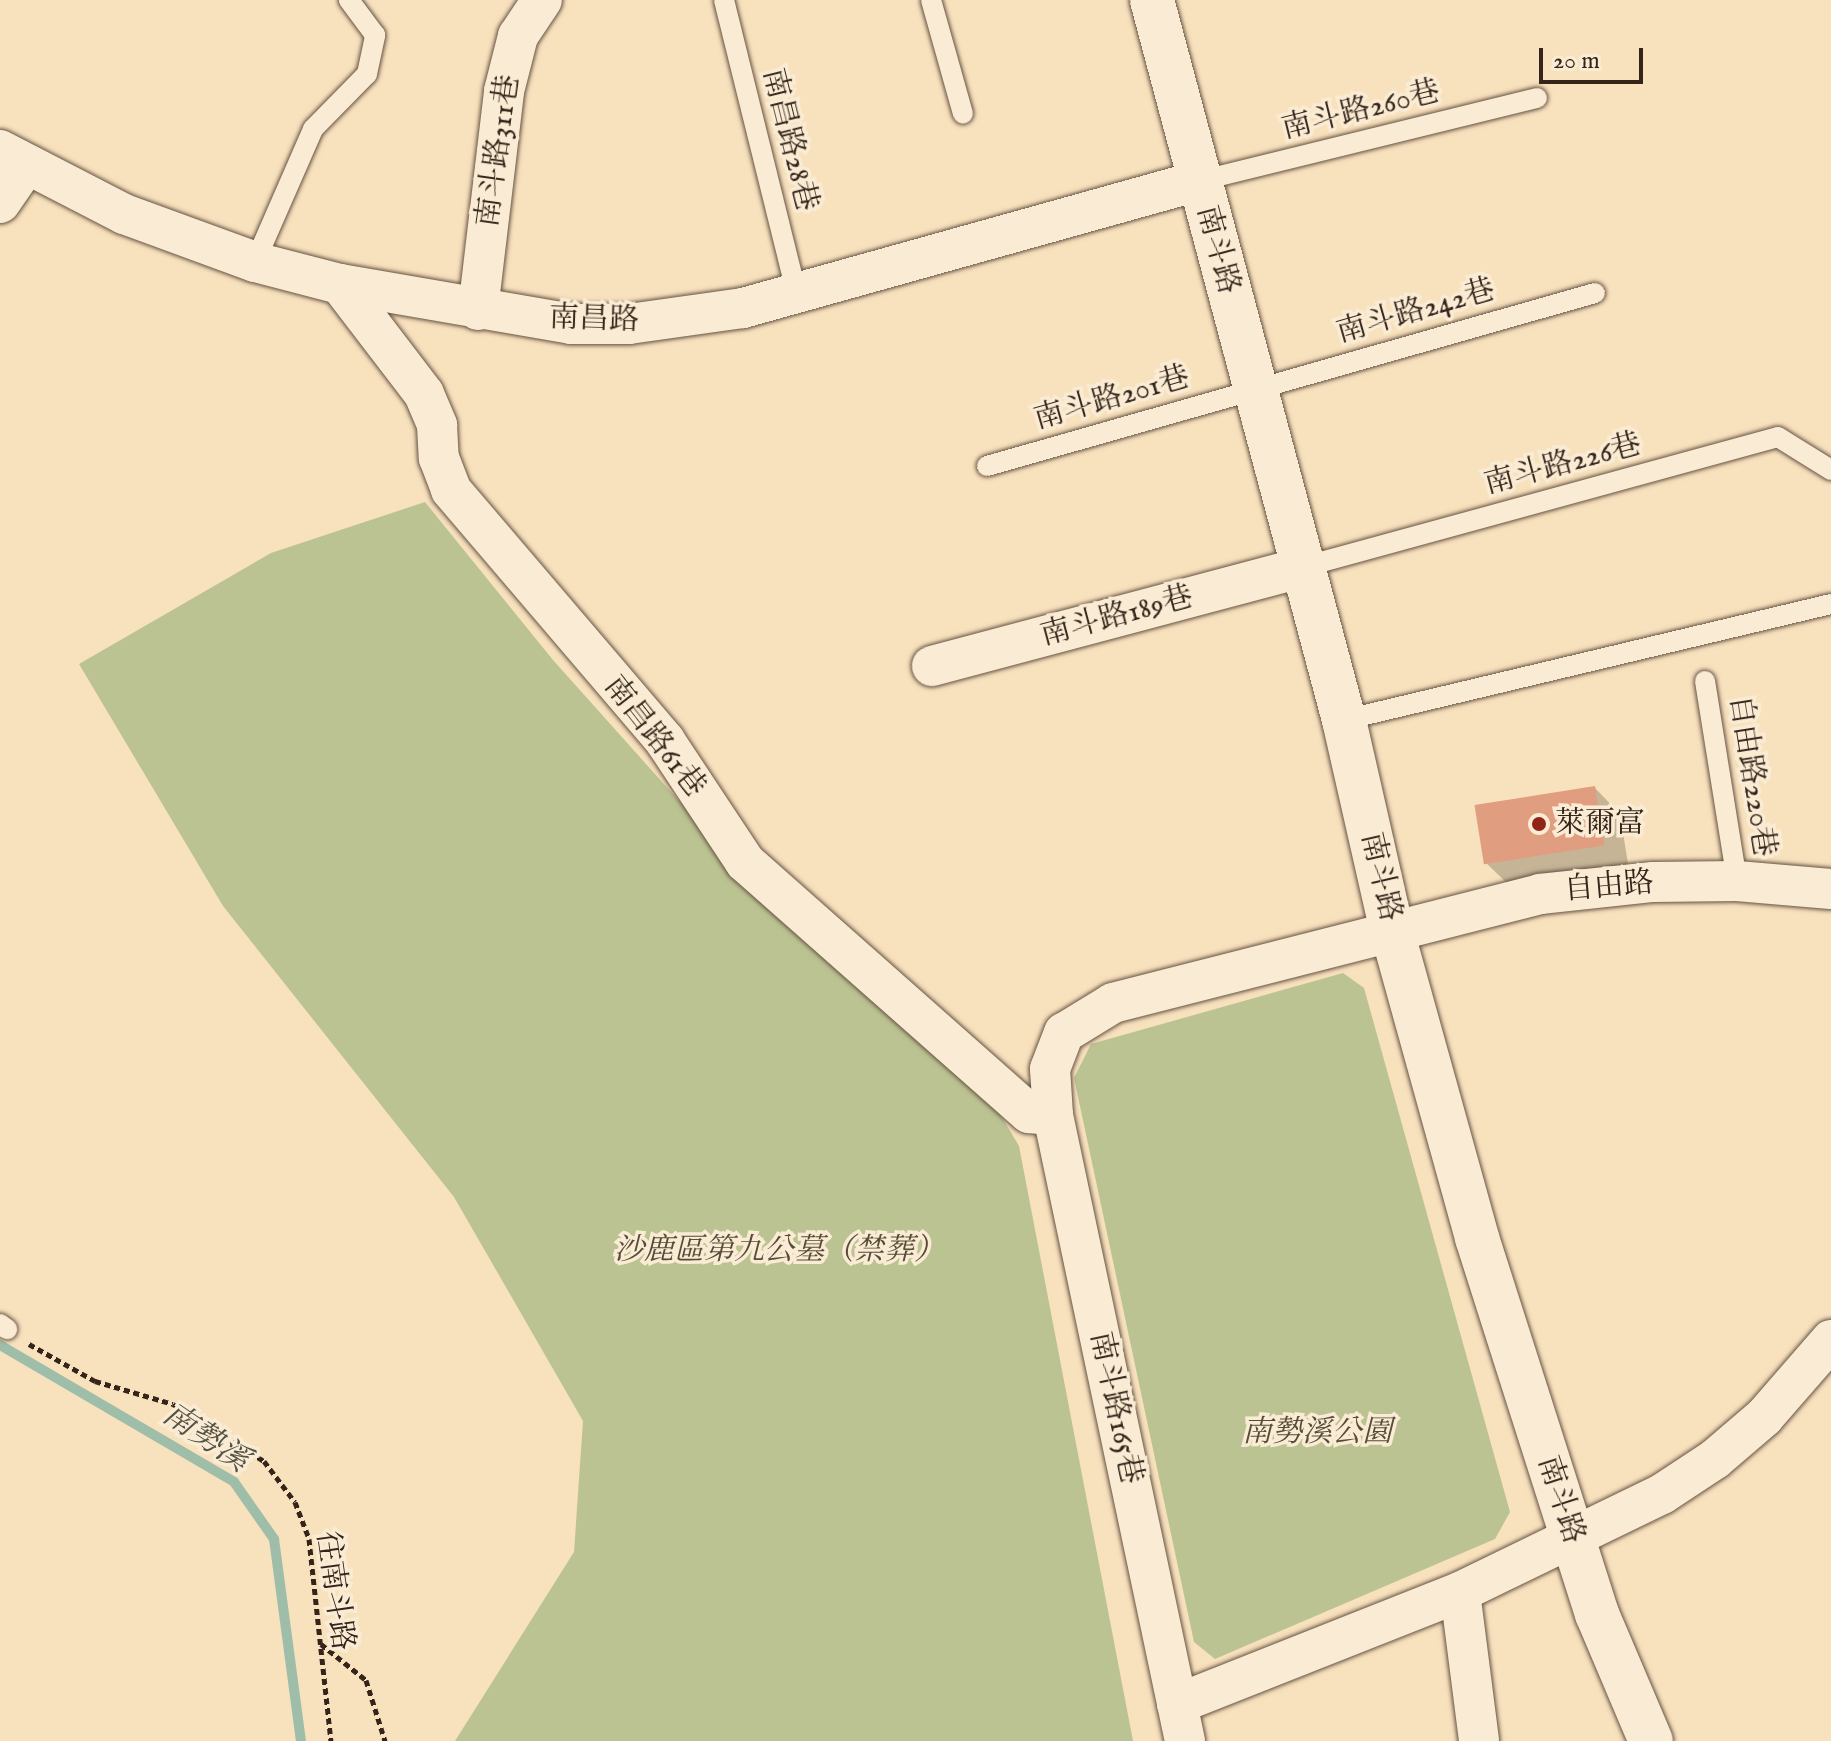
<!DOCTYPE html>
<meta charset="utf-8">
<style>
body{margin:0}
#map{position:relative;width:1831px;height:1741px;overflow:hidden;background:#f8e1bd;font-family:"IM FELL English","Noto Serif TC",serif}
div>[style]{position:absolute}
.green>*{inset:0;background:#bcc392}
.shadow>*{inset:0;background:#0003}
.stream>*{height:10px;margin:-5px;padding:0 5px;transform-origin:5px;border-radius:5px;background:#9fbeaa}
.building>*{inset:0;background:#e09d7f;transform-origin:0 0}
.path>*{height:5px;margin-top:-2.5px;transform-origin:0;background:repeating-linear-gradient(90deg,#35241a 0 6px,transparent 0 10px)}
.roads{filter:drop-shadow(0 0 2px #665343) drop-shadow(0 0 2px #665343)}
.service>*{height:20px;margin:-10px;padding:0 10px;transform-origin:10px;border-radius:10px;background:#faecd4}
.minor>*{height:40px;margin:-20px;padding:0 20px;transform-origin:20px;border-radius:20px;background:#faecd4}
.tertiary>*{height:44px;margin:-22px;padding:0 22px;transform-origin:22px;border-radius:22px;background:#faecd4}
.dots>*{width:22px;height:22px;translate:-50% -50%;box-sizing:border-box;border:4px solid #faecd4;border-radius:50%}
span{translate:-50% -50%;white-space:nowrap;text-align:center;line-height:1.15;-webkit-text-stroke:7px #faecd4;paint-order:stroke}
.street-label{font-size:30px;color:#35241a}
.poi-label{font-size:30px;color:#35241a}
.left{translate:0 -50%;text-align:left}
.park-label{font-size:30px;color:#574c38;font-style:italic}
.water-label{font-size:32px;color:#555245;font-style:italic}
.scale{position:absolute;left:1539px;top:48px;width:104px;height:36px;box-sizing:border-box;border:4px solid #35241a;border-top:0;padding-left:10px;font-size:24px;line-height:28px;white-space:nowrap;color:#35241a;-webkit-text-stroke:6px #faecd4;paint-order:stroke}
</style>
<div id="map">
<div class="green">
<i style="clip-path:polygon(425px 502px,553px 660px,739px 868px,994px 1104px,1019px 1146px,1133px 1741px,455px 1741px,574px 1552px,583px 1421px,454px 1197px,223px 906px,79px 664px,271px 553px)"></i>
<i style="clip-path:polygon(1343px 973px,1364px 988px,1510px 1512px,1495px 1539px,1215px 1659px,1194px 1642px,1074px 1078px,1091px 1044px)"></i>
</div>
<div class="shadow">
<i style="clip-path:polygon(1595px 788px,1620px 814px,1629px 870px,1510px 886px,1484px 861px)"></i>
</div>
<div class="stream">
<i style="left:0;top:1345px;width:271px;rotate:30.3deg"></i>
<i style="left:234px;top:1482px;width:70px;rotate:54.9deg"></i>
<i style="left:274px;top:1539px;width:204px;rotate:82.4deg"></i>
</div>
<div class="building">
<i style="left:1595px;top:786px;width:60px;height:122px;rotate:81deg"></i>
</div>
<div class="path">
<i style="left:29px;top:1344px;width:76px;rotate:29.3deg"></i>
<i style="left:95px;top:1381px;width:81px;rotate:16.4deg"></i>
<i style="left:173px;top:1404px;width:107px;rotate:32.1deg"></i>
<i style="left:264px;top:1461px;width:51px;rotate:52.9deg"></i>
<i style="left:295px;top:1502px;width:40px;rotate:69deg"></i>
<i style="left:309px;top:1539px;width:203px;rotate:83.8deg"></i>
<i style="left:321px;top:1644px;width:58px;rotate:38.7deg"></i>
<i style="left:366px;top:1680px;width:64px;rotate:72.7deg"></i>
</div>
<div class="roads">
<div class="service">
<i style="left:724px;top:0;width:303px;rotate:76.1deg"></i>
<i style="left:931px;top:0;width:118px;rotate:74.3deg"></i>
<i style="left:1199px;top:181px;width:348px;rotate:-13.8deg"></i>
<i style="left:255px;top:262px;width:145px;rotate:-66.4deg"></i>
<i style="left:313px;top:129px;width:77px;rotate:-45.5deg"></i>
<i style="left:367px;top:74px;width:40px;rotate:-78deg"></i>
<i style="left:375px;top:35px;width:44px;rotate:-126.6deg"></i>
<i style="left:987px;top:466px;width:632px;rotate:-15.88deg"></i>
<i style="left:1303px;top:567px;width:492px;rotate:-15.3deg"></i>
<i style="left:1778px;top:437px;width:62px;rotate:31.9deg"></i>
<i style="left:1705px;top:681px;width:203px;rotate:80.9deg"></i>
<i style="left:1344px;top:720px;width:501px;rotate:-13.4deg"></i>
<i style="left:0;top:1324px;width:9px;rotate:36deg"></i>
</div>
<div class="minor">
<i style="left:0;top:150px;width:140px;rotate:27.3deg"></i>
<i style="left:124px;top:214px;width:140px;rotate:20.1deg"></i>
<i style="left:255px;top:262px;width:88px;rotate:14.5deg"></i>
<i style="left:340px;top:284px;width:234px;rotate:9.8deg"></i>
<i style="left:571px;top:324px;width:58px"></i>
<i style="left:629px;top:324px;width:115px;rotate:-8deg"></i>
<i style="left:743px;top:308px;width:473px;rotate:-15.6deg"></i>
<i style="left:0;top:203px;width:47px;rotate:-55.3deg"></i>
<i style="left:340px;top:284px;width:138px;rotate:52.6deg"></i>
<i style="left:424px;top:394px;width:34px;rotate:67deg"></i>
<i style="left:437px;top:425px;width:33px;rotate:87deg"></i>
<i style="left:439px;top:458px;width:34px;rotate:69deg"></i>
<i style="left:451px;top:490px;width:330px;rotate:49.5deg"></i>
<i style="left:665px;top:741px;width:145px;rotate:56.5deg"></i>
<i style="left:745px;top:862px;width:379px;rotate:41.5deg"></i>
<i style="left:1029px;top:1113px;width:24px;rotate:5deg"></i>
<i style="left:478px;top:310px;width:221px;rotate:-83.2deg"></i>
<i style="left:504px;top:91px;width:57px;rotate:-75.7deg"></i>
<i style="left:518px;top:36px;width:43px;rotate:-56.3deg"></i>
<i style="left:932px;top:666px;width:384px;rotate:-14.9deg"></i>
<i style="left:1460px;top:1592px;width:150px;rotate:82.7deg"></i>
<i style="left:1177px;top:1704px;width:304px;rotate:-21.6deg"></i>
<i style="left:1460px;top:1592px;width:225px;rotate:-25.9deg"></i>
<i style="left:1662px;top:1494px;width:64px;rotate:-33.4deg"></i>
<i style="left:1715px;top:1459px;width:65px;rotate:-40.6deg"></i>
<i style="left:1764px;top:1417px;width:102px;rotate:-49deg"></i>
<i style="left:1185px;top:1741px;width:640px;rotate:-101.91deg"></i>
<i style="left:1053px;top:1115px;width:46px;rotate:-93.7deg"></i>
<i style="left:1050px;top:1069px;width:39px;rotate:-69deg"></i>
<i style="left:1064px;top:1033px;width:57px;rotate:-31.5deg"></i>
<i style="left:1113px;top:1003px;width:441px;rotate:-14.3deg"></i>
<i style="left:1540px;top:894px;width:114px;rotate:-6.1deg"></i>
<i style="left:1653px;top:882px;width:84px;rotate:-0.7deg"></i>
<i style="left:1737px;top:881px;width:94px;rotate:4.9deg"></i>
</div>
<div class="tertiary">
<i style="left:1152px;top:0;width:745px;rotate:75.07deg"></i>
<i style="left:1344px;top:720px;width:216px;rotate:77.2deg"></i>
<i style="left:1392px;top:931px;width:319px;rotate:74.5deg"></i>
<i style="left:1477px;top:1238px;width:395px;rotate:72.3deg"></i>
<i style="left:1597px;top:1614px;width:138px;rotate:67deg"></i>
</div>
</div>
<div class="dots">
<i style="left:1539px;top:824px;background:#8f2418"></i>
</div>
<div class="street-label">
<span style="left:1361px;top:111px;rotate:-14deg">南斗路260巷</span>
<span style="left:789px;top:140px;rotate:76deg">南昌路28巷</span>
<span style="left:499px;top:151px;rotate:-82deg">南斗路311巷</span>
<span style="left:1217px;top:250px;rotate:75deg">南斗路</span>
<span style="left:1416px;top:312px;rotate:-16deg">南斗路242巷</span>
<span style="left:594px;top:320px;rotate:2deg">南昌路</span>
<span style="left:1112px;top:399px;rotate:-16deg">南斗路201巷</span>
<span style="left:1563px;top:465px;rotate:-15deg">南斗路226巷</span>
<span style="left:1117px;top:617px;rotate:-15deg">南斗路189巷</span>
<span style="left:654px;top:737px;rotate:52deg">南昌路61巷</span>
<span style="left:1751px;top:776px;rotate:81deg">自由路220巷</span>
<span style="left:1380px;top:877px;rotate:77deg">南斗路</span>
<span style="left:1609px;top:887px;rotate:-5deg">自由路</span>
<span style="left:1115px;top:1408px;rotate:78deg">南斗路165巷</span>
<span style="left:1560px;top:1500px;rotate:72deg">南斗路</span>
<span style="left:334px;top:1591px;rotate:82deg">往南斗路</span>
</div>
<div class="poi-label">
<span class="left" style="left:1555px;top:824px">萊爾富</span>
</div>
<div class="park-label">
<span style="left:779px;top:1251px">沙鹿區第九公墓（禁葬）</span>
<span style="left:1317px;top:1433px">南勢溪公園</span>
</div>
<div class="water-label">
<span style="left:205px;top:1439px;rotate:34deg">南勢溪</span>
</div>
<div class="scale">20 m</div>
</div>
